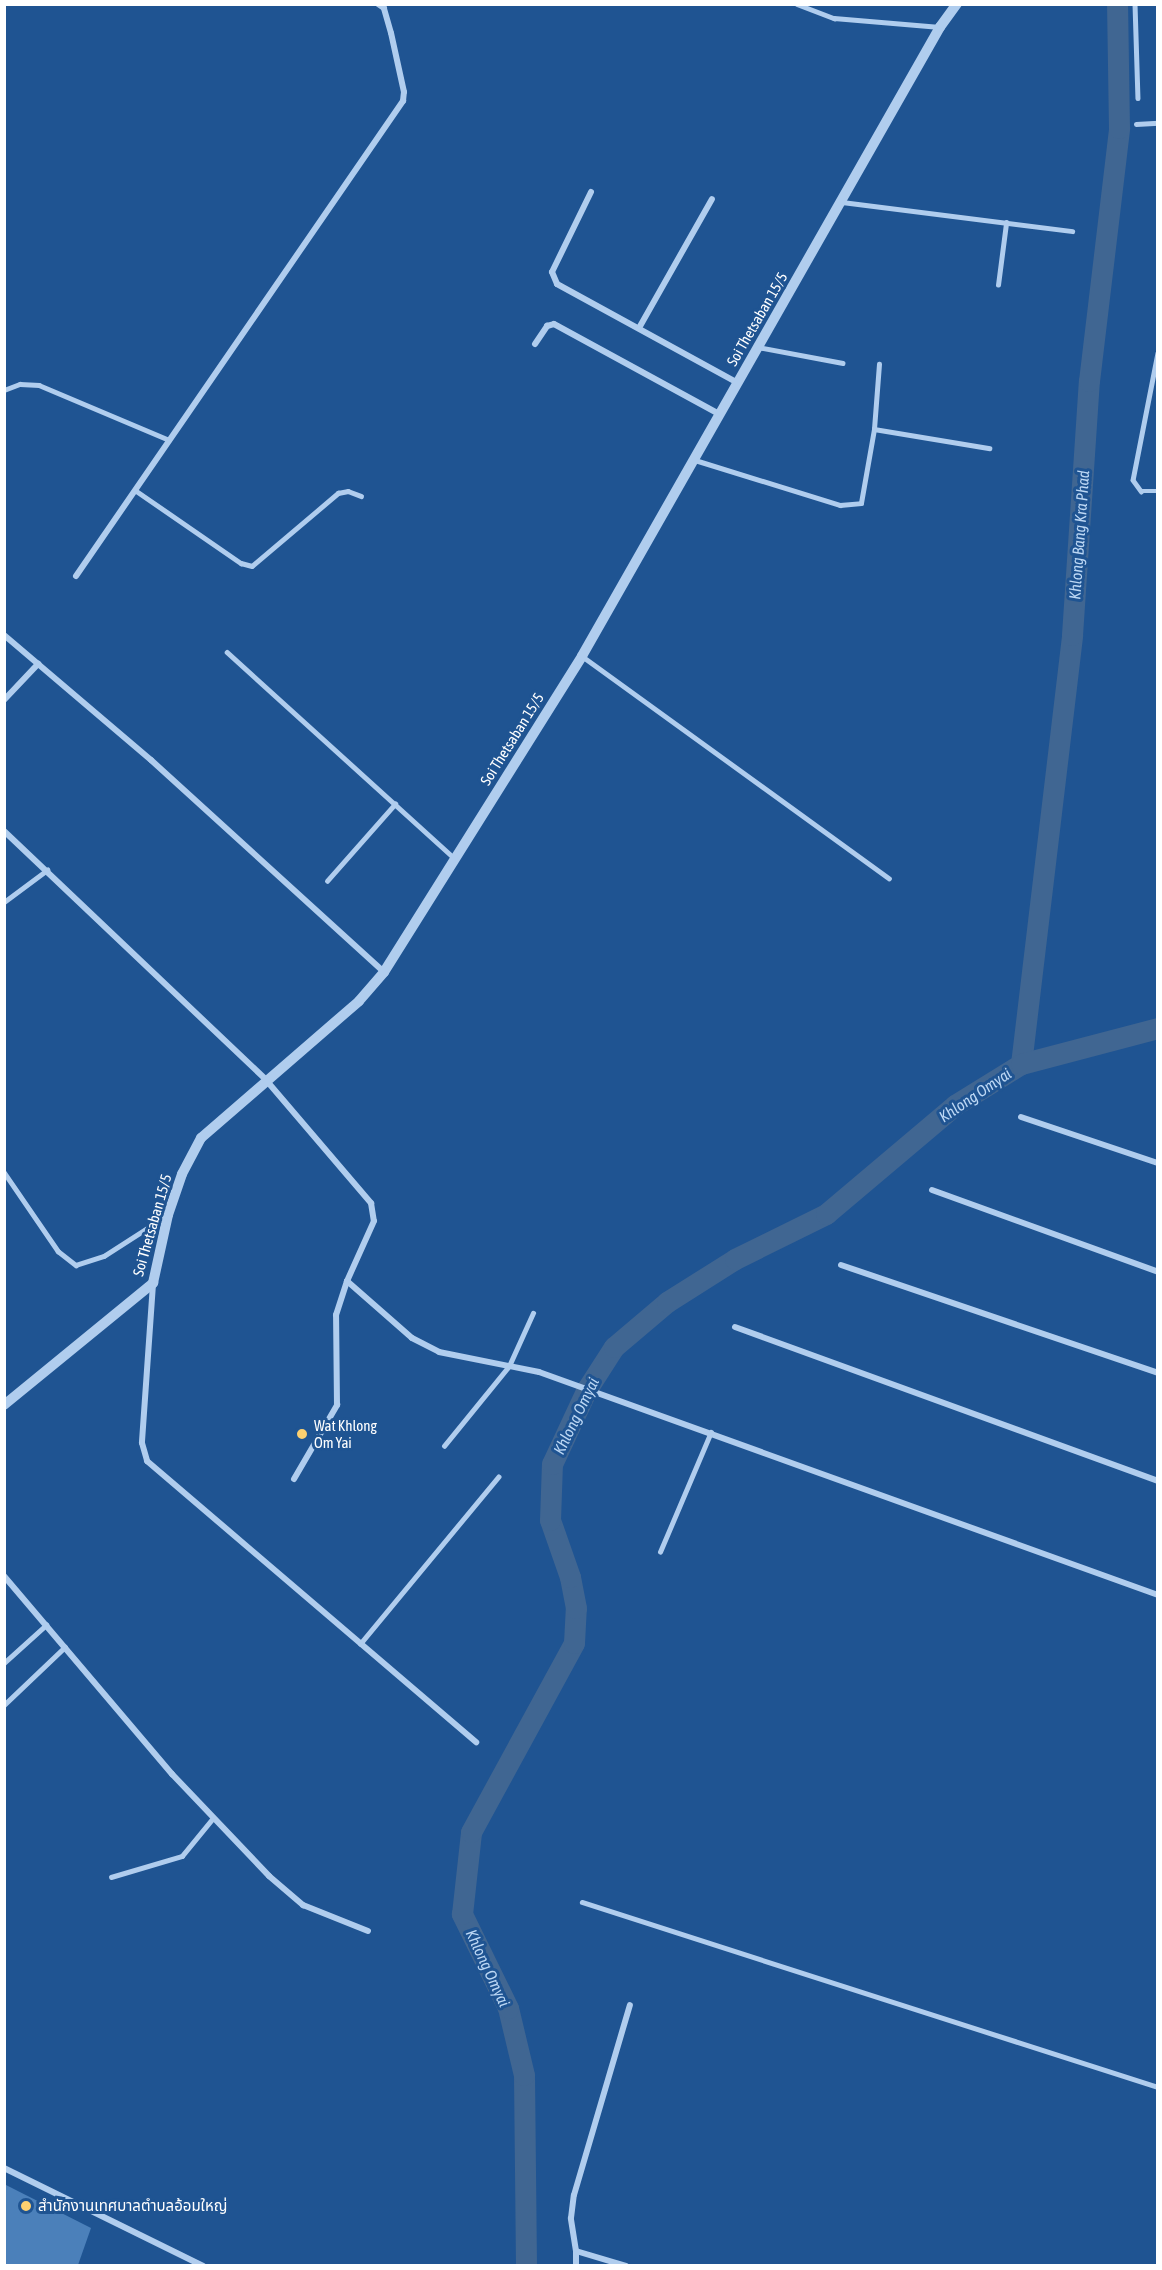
<!DOCTYPE html>
<meta charset="utf-8">
<style>
body{margin:0}
#map{position:relative;width:1162px;height:2270px;overflow:hidden;background:#1f5492;font-family:"Asap Condensed","Noto Sans Thai",sans-serif}
div>[style]{position:absolute}
.canal>*{height:21px;margin:-10.5px;padding:0 10.5px;transform-origin:10.5px;border-radius:10.5px;background:#406692}
.building>*{inset:0;background:#4b80ba}
.service>*{height:4.5px;margin:-2.25px;padding:0 2.25px;transform-origin:2.25px;border-radius:2.25px;background:#b0cdee}
.minor>*{height:6px;margin:-3px;padding:0 3px;transform-origin:3px;border-radius:3px;background:#b0cdee}
.tertiary>*{height:10px;margin:-5px;padding:0 5px;transform-origin:5px;border-radius:5px;background:#b0cdee}
.dots>*{width:16px;height:16px;translate:-50% -50%;box-sizing:border-box;border:3px solid #1f5492;border-radius:50%}
span{translate:-50% -50%;white-space:nowrap;text-align:center;line-height:1.15;-webkit-text-stroke:6px #1f5492;paint-order:stroke}
.street-label{font-size:15px;color:#fff}
.poi-label{font-size:15px;color:#fff}
.left{translate:0 -50%;text-align:left}
.water-label{font-size:16px;color:#bcd7f4;font-style:italic}
.frame{position:absolute;inset:0;border:6px solid #fff;pointer-events:none}
</style>
<div id="map">
<div class="canal">
<i style="left:1021px;top:1064px;width:432px;rotate:-83.2deg"></i>
<i style="left:1072px;top:635px;width:255px;rotate:-86.2deg"></i>
<i style="left:1089px;top:381px;width:255px;rotate:-83.2deg"></i>
<i style="left:1119px;top:128px;width:124px;rotate:-90.9deg"></i>
<i style="left:526px;top:2266px;width:191px;rotate:-90.6deg"></i>
<i style="left:524px;top:2075px;width:69px;rotate:-103.4deg"></i>
<i style="left:508px;top:2008px;width:105px;rotate:-116.1deg"></i>
<i style="left:462px;top:1914px;width:82px;rotate:-83.7deg"></i>
<i style="left:471px;top:1832px;width:215px;rotate:-61.4deg"></i>
<i style="left:574px;top:1643px;width:35px;rotate:-87deg"></i>
<i style="left:576px;top:1608px;width:32px;rotate:-101deg"></i>
<i style="left:570px;top:1577px;width:60px;rotate:-109.3deg"></i>
<i style="left:550px;top:1520px;width:56px;rotate:-88deg"></i>
<i style="left:552px;top:1464px;width:83px;rotate:-65deg"></i>
<i style="left:587px;top:1389px;width:50px;rotate:-57.3deg"></i>
<i style="left:614px;top:1347px;width:70px;rotate:-40.3deg"></i>
<i style="left:667px;top:1302px;width:80px;rotate:-32.3deg"></i>
<i style="left:735px;top:1259px;width:102px;rotate:-26.3deg"></i>
<i style="left:826px;top:1214px;width:169px;rotate:-40.2deg"></i>
<i style="left:955px;top:1105px;width:78px;rotate:-31.8deg"></i>
<i style="left:1021px;top:1064px;width:142px;rotate:-14.7deg"></i>
</div>
<div class="building">
<i style="clip-path:polygon(4px 2184px,91px 2228px,78px 2265px,4px 2265px)"></i>
</div>
<div class="service">
<i style="left:797px;top:4px;width:40px;rotate:21deg"></i>
<i style="left:834px;top:18px;width:106px;rotate:4.9deg"></i>
<i style="left:1135px;top:4px;width:94px;rotate:88.2deg"></i>
<i style="left:1136px;top:124px;width:22px;rotate:-3deg"></i>
<i style="left:842px;top:202px;width:232px;rotate:7.2deg"></i>
<i style="left:998px;top:285px;width:63px;rotate:-82.6deg"></i>
<i style="left:758px;top:347px;width:86px;rotate:10.7deg"></i>
<i style="left:1158px;top:353px;width:129px;rotate:101.1deg"></i>
<i style="left:1133px;top:480px;width:14px;rotate:54deg"></i>
<i style="left:1141px;top:491px;width:17px"></i>
<i style="left:4px;top:390px;width:17px;rotate:-21deg"></i>
<i style="left:20px;top:384px;width:19px;rotate:3deg"></i>
<i style="left:39px;top:385px;width:141px;rotate:22.9deg"></i>
<i style="left:874px;top:429px;width:117px;rotate:9.4deg"></i>
<i style="left:695px;top:460px;width:152px;rotate:17.2deg"></i>
<i style="left:840px;top:505px;width:21px;rotate:-5deg"></i>
<i style="left:861px;top:503px;width:75px;rotate:-80deg"></i>
<i style="left:874px;top:429px;width:65px;rotate:-85.6deg"></i>
<i style="left:135px;top:490px;width:129px;rotate:34.6deg"></i>
<i style="left:241px;top:563px;width:11px;rotate:15deg"></i>
<i style="left:252px;top:566px;width:113px;rotate:-40.3deg"></i>
<i style="left:338px;top:493px;width:10px;rotate:-11deg"></i>
<i style="left:348px;top:491px;width:14px;rotate:21deg"></i>
<i style="left:227px;top:652px;width:307px;rotate:42.2deg"></i>
<i style="left:582px;top:656px;width:379px;rotate:35.9deg"></i>
<i style="left:327px;top:881px;width:103px;rotate:-48.6deg"></i>
<i style="left:4px;top:902px;width:54px;rotate:-36.7deg"></i>
<i style="left:4px;top:1172px;width:96px;rotate:55.6deg"></i>
<i style="left:58px;top:1251px;width:23px;rotate:38deg"></i>
<i style="left:76px;top:1265px;width:29px;rotate:-18deg"></i>
<i style="left:104px;top:1256px;width:74px;rotate:-32.8deg"></i>
<i style="left:444px;top:1446px;width:103px;rotate:-50.9deg"></i>
<i style="left:509px;top:1366px;width:58px;rotate:-65.6deg"></i>
<i style="left:660px;top:1552px;width:130px;rotate:-67deg"></i>
<i style="left:360px;top:1644px;width:217px;rotate:-50.4deg"></i>
<i style="left:4px;top:1663px;width:57px;rotate:-42.1deg"></i>
<i style="left:4px;top:1705px;width:84px;rotate:-43.6deg"></i>
<i style="left:111px;top:1877px;width:74px;rotate:-16.5deg"></i>
<i style="left:182px;top:1856px;width:49px;rotate:-50.8deg"></i>
<i style="left:582px;top:1902px;width:605px;rotate:17.81deg"></i>
</div>
<div class="minor">
<i style="left:591px;top:192px;width:89px;rotate:116deg"></i>
<i style="left:552px;top:272px;width:13px;rotate:67deg"></i>
<i style="left:557px;top:284px;width:206px;rotate:28.7deg"></i>
<i style="left:639px;top:328px;width:148px;rotate:-60.5deg"></i>
<i style="left:535px;top:344px;width:22px;rotate:-56deg"></i>
<i style="left:547px;top:326px;width:7px;rotate:-16deg"></i>
<i style="left:554px;top:324px;width:188px;rotate:28.6deg"></i>
<i style="left:76px;top:576px;width:577px;rotate:-55.46deg"></i>
<i style="left:403px;top:101px;width:9px;rotate:-84deg"></i>
<i style="left:404px;top:92px;width:60px;rotate:-102.4deg"></i>
<i style="left:391px;top:33px;width:26px;rotate:-106deg"></i>
<i style="left:384px;top:8px;width:7px;rotate:-146deg"></i>
<i style="left:4px;top:635px;width:193px;rotate:40.4deg"></i>
<i style="left:151px;top:760px;width:315px;rotate:42.3deg"></i>
<i style="left:4px;top:700px;width:50px;rotate:-46.6deg"></i>
<i style="left:4px;top:831px;width:361px;rotate:43.5deg"></i>
<i style="left:266px;top:1080px;width:162px;rotate:49.5deg"></i>
<i style="left:371px;top:1203px;width:18px;rotate:81deg"></i>
<i style="left:374px;top:1221px;width:66px;rotate:114.2deg"></i>
<i style="left:347px;top:1281px;width:86px;rotate:41.2deg"></i>
<i style="left:412px;top:1338px;width:30px;rotate:27deg"></i>
<i style="left:439px;top:1352px;width:102px;rotate:11.3deg"></i>
<i style="left:539px;top:1372px;width:658px;rotate:19.81deg"></i>
<i style="left:1021px;top:1117px;width:145px;rotate:18.6deg"></i>
<i style="left:932px;top:1190px;width:240px;rotate:19.9deg"></i>
<i style="left:841px;top:1265px;width:335px;rotate:18.8deg"></i>
<i style="left:153px;top:1284px;width:159px;rotate:94deg"></i>
<i style="left:142px;top:1443px;width:19px;rotate:74deg"></i>
<i style="left:147px;top:1461px;width:433px;rotate:40.5deg"></i>
<i style="left:735px;top:1327px;width:450px;rotate:20deg"></i>
<i style="left:294px;top:1479px;width:86px;rotate:-59.8deg"></i>
<i style="left:337px;top:1405px;width:90px;rotate:-90.6deg"></i>
<i style="left:336px;top:1315px;width:36px;rotate:-72deg"></i>
<i style="left:4px;top:1576px;width:260px;rotate:49.7deg"></i>
<i style="left:172px;top:1774px;width:141px;rotate:46.4deg"></i>
<i style="left:269px;top:1876px;width:45px;rotate:40.5deg"></i>
<i style="left:303px;top:1905px;width:70px;rotate:21.8deg"></i>
<i style="left:4px;top:2168px;width:222px;rotate:26.2deg"></i>
<i style="left:576px;top:2251px;width:33px;rotate:-99deg"></i>
<i style="left:571px;top:2218px;width:23px;rotate:-83deg"></i>
<i style="left:574px;top:2195px;width:198px;rotate:-73.6deg"></i>
<i style="left:576px;top:2266px;width:15px;rotate:-90deg"></i>
<i style="left:576px;top:2251px;width:52px;rotate:16.7deg"></i>
</div>
<div class="tertiary">
<i style="left:4px;top:1405px;width:193px;rotate:-39.3deg"></i>
<i style="left:153px;top:1283px;width:70px;rotate:-77.6deg"></i>
<i style="left:168px;top:1215px;width:43px;rotate:-71.1deg"></i>
<i style="left:182px;top:1174px;width:41px;rotate:-62.2deg"></i>
<i style="left:201px;top:1138px;width:209px;rotate:-40.9deg"></i>
<i style="left:359px;top:1001px;width:38px;rotate:-49deg"></i>
<i style="left:384px;top:972px;width:373px;rotate:-57.9deg"></i>
<i style="left:582px;top:656px;width:724px;rotate:-60.35deg"></i>
<i style="left:940px;top:27px;width:29px;rotate:-54deg"></i>
</div>
<div class="dots">
<i style="left:302px;top:1434px;background:#fcd070"></i>
<i style="left:26px;top:2206px;background:#fcd070"></i>
</div>
<div class="street-label">
<span style="left:757px;top:319px;rotate:-60deg">Soi Thetsaban 15/5</span>
<span style="left:512px;top:739px;rotate:-58deg">Soi Thetsaban 15/5</span>
<span style="left:152px;top:1225px;rotate:-74deg">Soi Thetsaban 15/5</span>
</div>
<div class="poi-label">
<span class="left" style="left:314px;top:1434px">Wat Khlong<br>Om Yai</span>
<span class="left" style="left:38px;top:2206px">สำนักงานเทศบาลตำบลอ้อมใหญ่</span>
</div>
<div class="water-label">
<span style="left:1079px;top:535px;rotate:-86deg">Khlong Bang Kra Phad</span>
<span style="left:975px;top:1095px;rotate:-34deg">Khlong Omyai</span>
<span style="left:576px;top:1416px;rotate:-64deg">Khlong Omyai</span>
<span style="left:488px;top:1968px;rotate:65deg">Khlong Omyai</span>
</div>
<div class="frame"></div>
</div>
